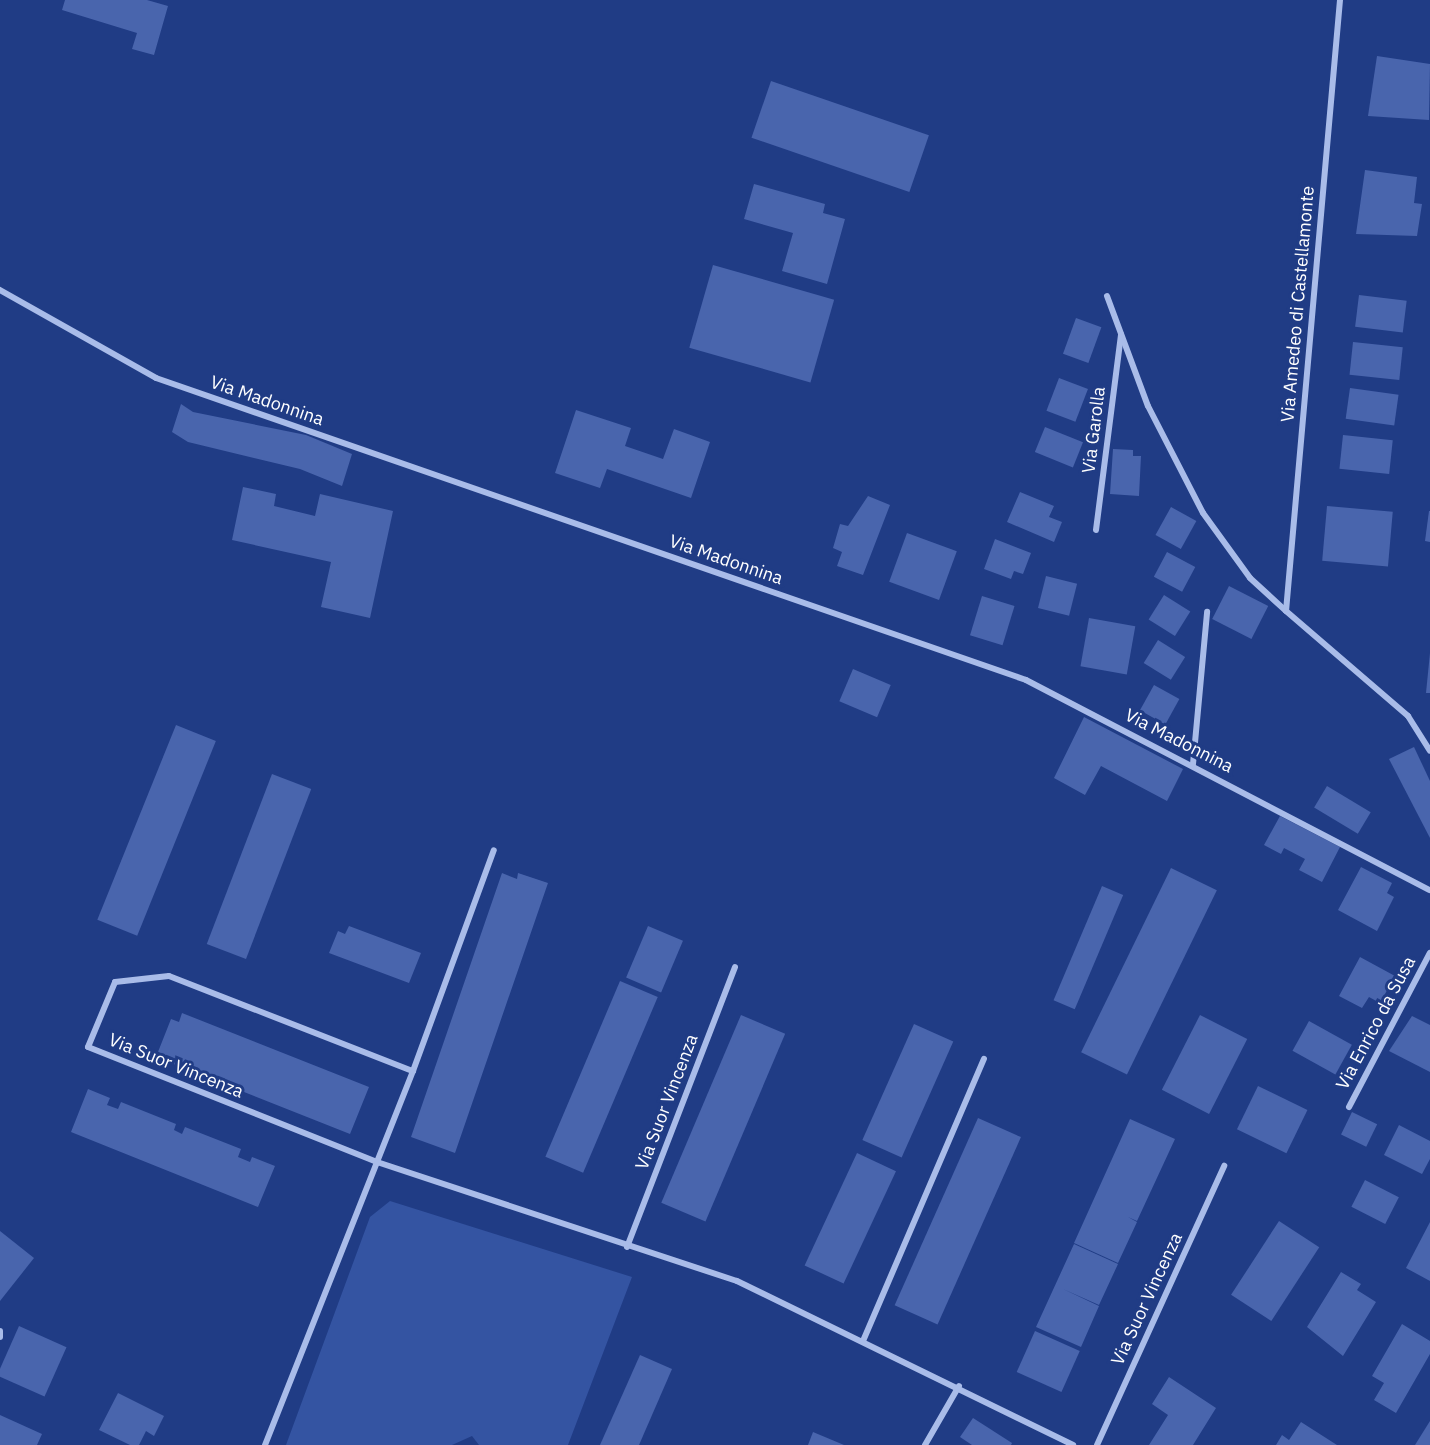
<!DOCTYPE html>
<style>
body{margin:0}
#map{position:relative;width:1430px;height:1445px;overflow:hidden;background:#203c85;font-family:"IBM Plex Sans",sans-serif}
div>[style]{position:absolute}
.green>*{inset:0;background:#3454a2}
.building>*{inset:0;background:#4965ad;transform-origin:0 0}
.minor>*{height:6px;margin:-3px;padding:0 3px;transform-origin:3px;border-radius:3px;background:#a9bce9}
span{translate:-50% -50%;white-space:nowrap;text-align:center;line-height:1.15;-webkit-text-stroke:6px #203c85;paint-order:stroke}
.street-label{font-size:18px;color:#fff}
</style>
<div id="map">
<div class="green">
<i style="clip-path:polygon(390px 1201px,632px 1277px,568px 1445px,479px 1445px,472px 1436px,452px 1445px,286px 1445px,370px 1217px)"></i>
</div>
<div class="building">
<i style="clip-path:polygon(65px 0,147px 0,168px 6px,154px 55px,132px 49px,137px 33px,62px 10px)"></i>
<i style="clip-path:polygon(1377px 56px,1430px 64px,1429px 120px,1368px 116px)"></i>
<i style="left:771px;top:81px;width:167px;height:60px;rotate:19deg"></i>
<i style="clip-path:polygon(1365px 170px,1417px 177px,1414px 203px,1422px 204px,1417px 236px,1356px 234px)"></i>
<i style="clip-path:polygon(754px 184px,825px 204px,823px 213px,845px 219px,827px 284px,782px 271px,793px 233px,744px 219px)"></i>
<i style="left:713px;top:265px;width:126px;height:86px;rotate:16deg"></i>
<i style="left:1359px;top:295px;width:48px;height:32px;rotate:7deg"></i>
<i style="left:1076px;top:318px;width:27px;height:38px;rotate:20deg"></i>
<i style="left:1353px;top:342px;width:50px;height:33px;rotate:6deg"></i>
<i style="left:1059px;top:378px;width:31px;height:35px;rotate:21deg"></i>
<i style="left:1350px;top:388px;width:49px;height:31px;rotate:8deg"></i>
<i style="clip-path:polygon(181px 404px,193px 412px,306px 435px,352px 454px,342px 486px,300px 469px,188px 442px,172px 432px)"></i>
<i style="clip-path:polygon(576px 410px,631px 428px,625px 446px,663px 459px,674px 429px,710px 442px,691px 498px,607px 469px,600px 488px,555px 473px)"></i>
<i style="left:1045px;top:427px;width:41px;height:27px;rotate:22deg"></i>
<i style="left:1343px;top:435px;width:50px;height:34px;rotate:6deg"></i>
<i style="clip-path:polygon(1113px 449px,1133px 450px,1133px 456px,1141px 456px,1139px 496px,1110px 494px)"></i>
<i style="clip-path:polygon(243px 487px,276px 494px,274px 506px,315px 516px,320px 494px,393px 511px,370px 618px,321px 607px,331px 562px,232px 540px)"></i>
<i style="clip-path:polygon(1020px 492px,1054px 506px,1049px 517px,1062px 522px,1054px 542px,1007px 522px)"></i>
<i style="clip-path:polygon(868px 496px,890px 505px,863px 575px,837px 566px,842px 552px,833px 548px,840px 524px,848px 526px)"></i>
<i style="left:1327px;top:506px;width:66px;height:55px;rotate:5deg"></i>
<i style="left:1171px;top:507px;width:29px;height:32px;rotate:29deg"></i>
<i style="clip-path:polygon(1429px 511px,1430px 511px,1430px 542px,1425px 541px)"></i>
<i style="left:907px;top:533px;width:53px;height:52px;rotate:20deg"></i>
<i style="clip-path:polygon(995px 539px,1031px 553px,1023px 574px,1014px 571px,1011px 579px,984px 569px)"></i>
<i style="left:1167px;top:552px;width:32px;height:28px;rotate:28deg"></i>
<i style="left:1046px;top:576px;width:32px;height:33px;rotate:14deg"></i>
<i style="left:1229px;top:586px;width:44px;height:37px;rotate:27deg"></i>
<i style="left:1164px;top:595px;width:31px;height:29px;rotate:32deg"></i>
<i style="left:982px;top:596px;width:34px;height:41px;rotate:17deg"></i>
<i style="left:1089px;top:618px;width:47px;height:49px;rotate:10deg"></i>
<i style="left:1158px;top:640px;width:32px;height:27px;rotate:32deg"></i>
<i style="clip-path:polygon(1430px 653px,1430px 693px,1426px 693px)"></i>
<i style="left:853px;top:669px;width:41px;height:35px;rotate:23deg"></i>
<i style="left:1154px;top:685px;width:29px;height:29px;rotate:29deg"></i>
<i style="clip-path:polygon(1084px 717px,1183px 769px,1167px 801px,1101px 766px,1085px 795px,1054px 778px)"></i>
<i style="left:176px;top:725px;width:43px;height:210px;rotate:22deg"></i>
<i style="clip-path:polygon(1414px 747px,1430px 781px,1430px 838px,1389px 759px)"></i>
<i style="left:272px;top:774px;width:42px;height:182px;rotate:21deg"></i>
<i style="left:1327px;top:786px;width:51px;height:25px;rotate:31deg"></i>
<i style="clip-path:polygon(1280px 816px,1340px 847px,1322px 882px,1299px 870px,1305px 859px,1284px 848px,1281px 854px,1264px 845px)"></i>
<i style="clip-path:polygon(1361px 867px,1392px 883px,1387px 893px,1394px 897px,1377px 931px,1338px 910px)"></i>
<i style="left:1171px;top:868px;width:51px;height:205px;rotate:26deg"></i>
<i style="clip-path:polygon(502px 873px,517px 879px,518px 873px,548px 883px,455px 1153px,411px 1137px)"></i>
<i style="left:1102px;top:886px;width:23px;height:124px;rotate:23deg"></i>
<i style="clip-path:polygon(349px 926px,421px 953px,409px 983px,329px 953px,338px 931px,345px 934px)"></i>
<i style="left:648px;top:926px;width:38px;height:56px;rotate:23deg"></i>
<i style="clip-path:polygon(1360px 957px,1395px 976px,1380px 1003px,1369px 997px,1362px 1008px,1339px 996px)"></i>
<i style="left:620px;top:981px;width:41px;height:191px;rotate:23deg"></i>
<i style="clip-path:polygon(182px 1013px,369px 1087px,350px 1134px,156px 1057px,171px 1019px,179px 1022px)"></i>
<i style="left:741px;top:1015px;width:48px;height:204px;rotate:23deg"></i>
<i style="left:1200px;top:1015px;width:53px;height:84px;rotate:27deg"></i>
<i style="clip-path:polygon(1412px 1016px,1430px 1025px,1430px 1072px,1389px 1051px)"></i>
<i style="left:1309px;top:1021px;width:49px;height:34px;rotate:29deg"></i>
<i style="left:914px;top:1024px;width:43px;height:127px;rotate:24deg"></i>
<i style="left:1258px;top:1086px;width:55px;height:48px;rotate:26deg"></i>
<i style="clip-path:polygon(88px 1089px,110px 1098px,107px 1105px,118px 1109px,121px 1102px,176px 1124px,174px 1130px,182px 1134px,185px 1127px,241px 1149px,238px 1157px,250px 1162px,252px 1157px,275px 1166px,258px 1207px,71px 1132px)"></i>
<i style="left:1352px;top:1112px;width:28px;height:25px;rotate:26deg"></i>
<i style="left:978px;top:1118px;width:47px;height:205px;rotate:24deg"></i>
<i style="clip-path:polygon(1130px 1119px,1175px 1139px,1137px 1221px,1128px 1217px,1137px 1222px,1118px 1263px,1074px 1243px)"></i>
<i style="clip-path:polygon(1399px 1125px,1430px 1141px,1430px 1159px,1422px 1174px,1384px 1155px)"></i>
<i style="left:857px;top:1153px;width:43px;height:124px;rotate:25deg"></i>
<i style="left:1365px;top:1180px;width:38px;height:30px;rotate:27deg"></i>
<i style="left:1279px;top:1221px;width:48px;height:88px;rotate:33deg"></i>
<i style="clip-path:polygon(1430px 1222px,1430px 1281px,1406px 1268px)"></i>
<i style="clip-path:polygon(0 1231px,34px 1258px,0 1301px)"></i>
<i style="clip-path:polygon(1074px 1244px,1118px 1264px,1099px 1305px,1063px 1289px,1099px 1306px,1081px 1347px,1036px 1327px)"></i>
<i style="clip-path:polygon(1341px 1272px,1361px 1284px,1357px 1290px,1376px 1302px,1343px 1356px,1307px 1327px)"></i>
<i style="clip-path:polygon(1402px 1324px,1430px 1341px,1430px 1354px,1396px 1413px,1374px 1400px,1384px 1383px,1372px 1376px)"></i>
<i style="left:19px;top:1326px;width:52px;height:54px;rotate:24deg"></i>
<i style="left:1035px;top:1331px;width:49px;height:45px;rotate:24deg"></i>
<i style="clip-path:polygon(640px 1355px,672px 1369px,639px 1445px,600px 1445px)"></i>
<i style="clip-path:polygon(1169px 1377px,1216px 1408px,1193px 1445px,1149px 1445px,1168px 1415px,1152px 1404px)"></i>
<i style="clip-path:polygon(118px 1393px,164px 1416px,154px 1436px,146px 1431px,139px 1445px,130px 1445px,99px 1430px)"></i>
<i style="clip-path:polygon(0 1415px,42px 1434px,37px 1445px,0 1445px)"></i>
<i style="clip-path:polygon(973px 1418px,1012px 1443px,1011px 1445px,972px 1445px,960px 1437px)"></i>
<i style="clip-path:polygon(1430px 1421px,1430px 1445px,1415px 1445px)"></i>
<i style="clip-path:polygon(1301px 1422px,1337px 1445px,1276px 1445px,1282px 1435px,1289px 1440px)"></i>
<i style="clip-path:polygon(813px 1432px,844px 1445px,808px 1445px)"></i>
</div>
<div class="minor">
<i style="left:1340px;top:0;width:613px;rotate:95.05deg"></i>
<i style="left:1286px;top:611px;width:161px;rotate:40.7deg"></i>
<i style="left:1408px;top:716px;width:41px;rotate:57.8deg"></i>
<i style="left:0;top:290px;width:179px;rotate:29.4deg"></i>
<i style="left:156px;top:378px;width:921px;rotate:19.14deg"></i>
<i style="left:1026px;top:680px;width:455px;rotate:27.5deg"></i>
<i style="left:1107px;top:296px;width:117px;rotate:69.6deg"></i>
<i style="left:1148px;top:406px;width:120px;rotate:62.8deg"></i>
<i style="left:1203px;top:513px;width:80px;rotate:54.1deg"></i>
<i style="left:1250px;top:578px;width:49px;rotate:42.5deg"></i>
<i style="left:1096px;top:530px;width:197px;rotate:-82.7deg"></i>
<i style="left:1193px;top:764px;width:153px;rotate:-84.7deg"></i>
<i style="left:169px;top:976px;width:262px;rotate:21.3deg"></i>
<i style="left:413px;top:1071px;width:98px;rotate:111.6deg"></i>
<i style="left:377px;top:1162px;width:311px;rotate:-158.3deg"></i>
<i style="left:88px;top:1047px;width:70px;rotate:-67.4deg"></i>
<i style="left:115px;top:982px;width:54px;rotate:-6.3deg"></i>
<i style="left:413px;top:1071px;width:235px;rotate:-69.9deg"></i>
<i style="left:1349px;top:1107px;width:174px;rotate:-62.3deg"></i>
<i style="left:627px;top:1247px;width:300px;rotate:-68.9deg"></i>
<i style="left:0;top:1331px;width:6px;rotate:90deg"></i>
<i style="left:863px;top:1341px;width:307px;rotate:-66.8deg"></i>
<i style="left:265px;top:1445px;width:304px;rotate:-68.4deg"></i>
<i style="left:377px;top:1162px;width:379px;rotate:18.3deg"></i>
<i style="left:737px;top:1281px;width:374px;rotate:26deg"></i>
<i style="left:925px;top:1445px;width:68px;rotate:-60deg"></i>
<i style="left:1097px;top:1445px;width:307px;rotate:-65.5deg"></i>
</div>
<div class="street-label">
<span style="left:1298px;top:304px;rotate:-85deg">Via Amedeo di Castellamonte</span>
<span style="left:267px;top:401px;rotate:19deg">Via Madonnina</span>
<span style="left:1094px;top:430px;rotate:-83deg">Via Garolla</span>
<span style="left:726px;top:560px;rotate:19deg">Via Madonnina</span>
<span style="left:1179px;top:741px;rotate:27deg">Via Madonnina</span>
<span style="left:1376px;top:1023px;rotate:-62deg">Via Enrico da Susa</span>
<span style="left:176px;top:1066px;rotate:22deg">Via Suor Vincenza</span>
<span style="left:667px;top:1102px;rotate:-69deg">Via Suor Vincenza</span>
<span style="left:1147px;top:1299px;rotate:-65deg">Via Suor Vincenza</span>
</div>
</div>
